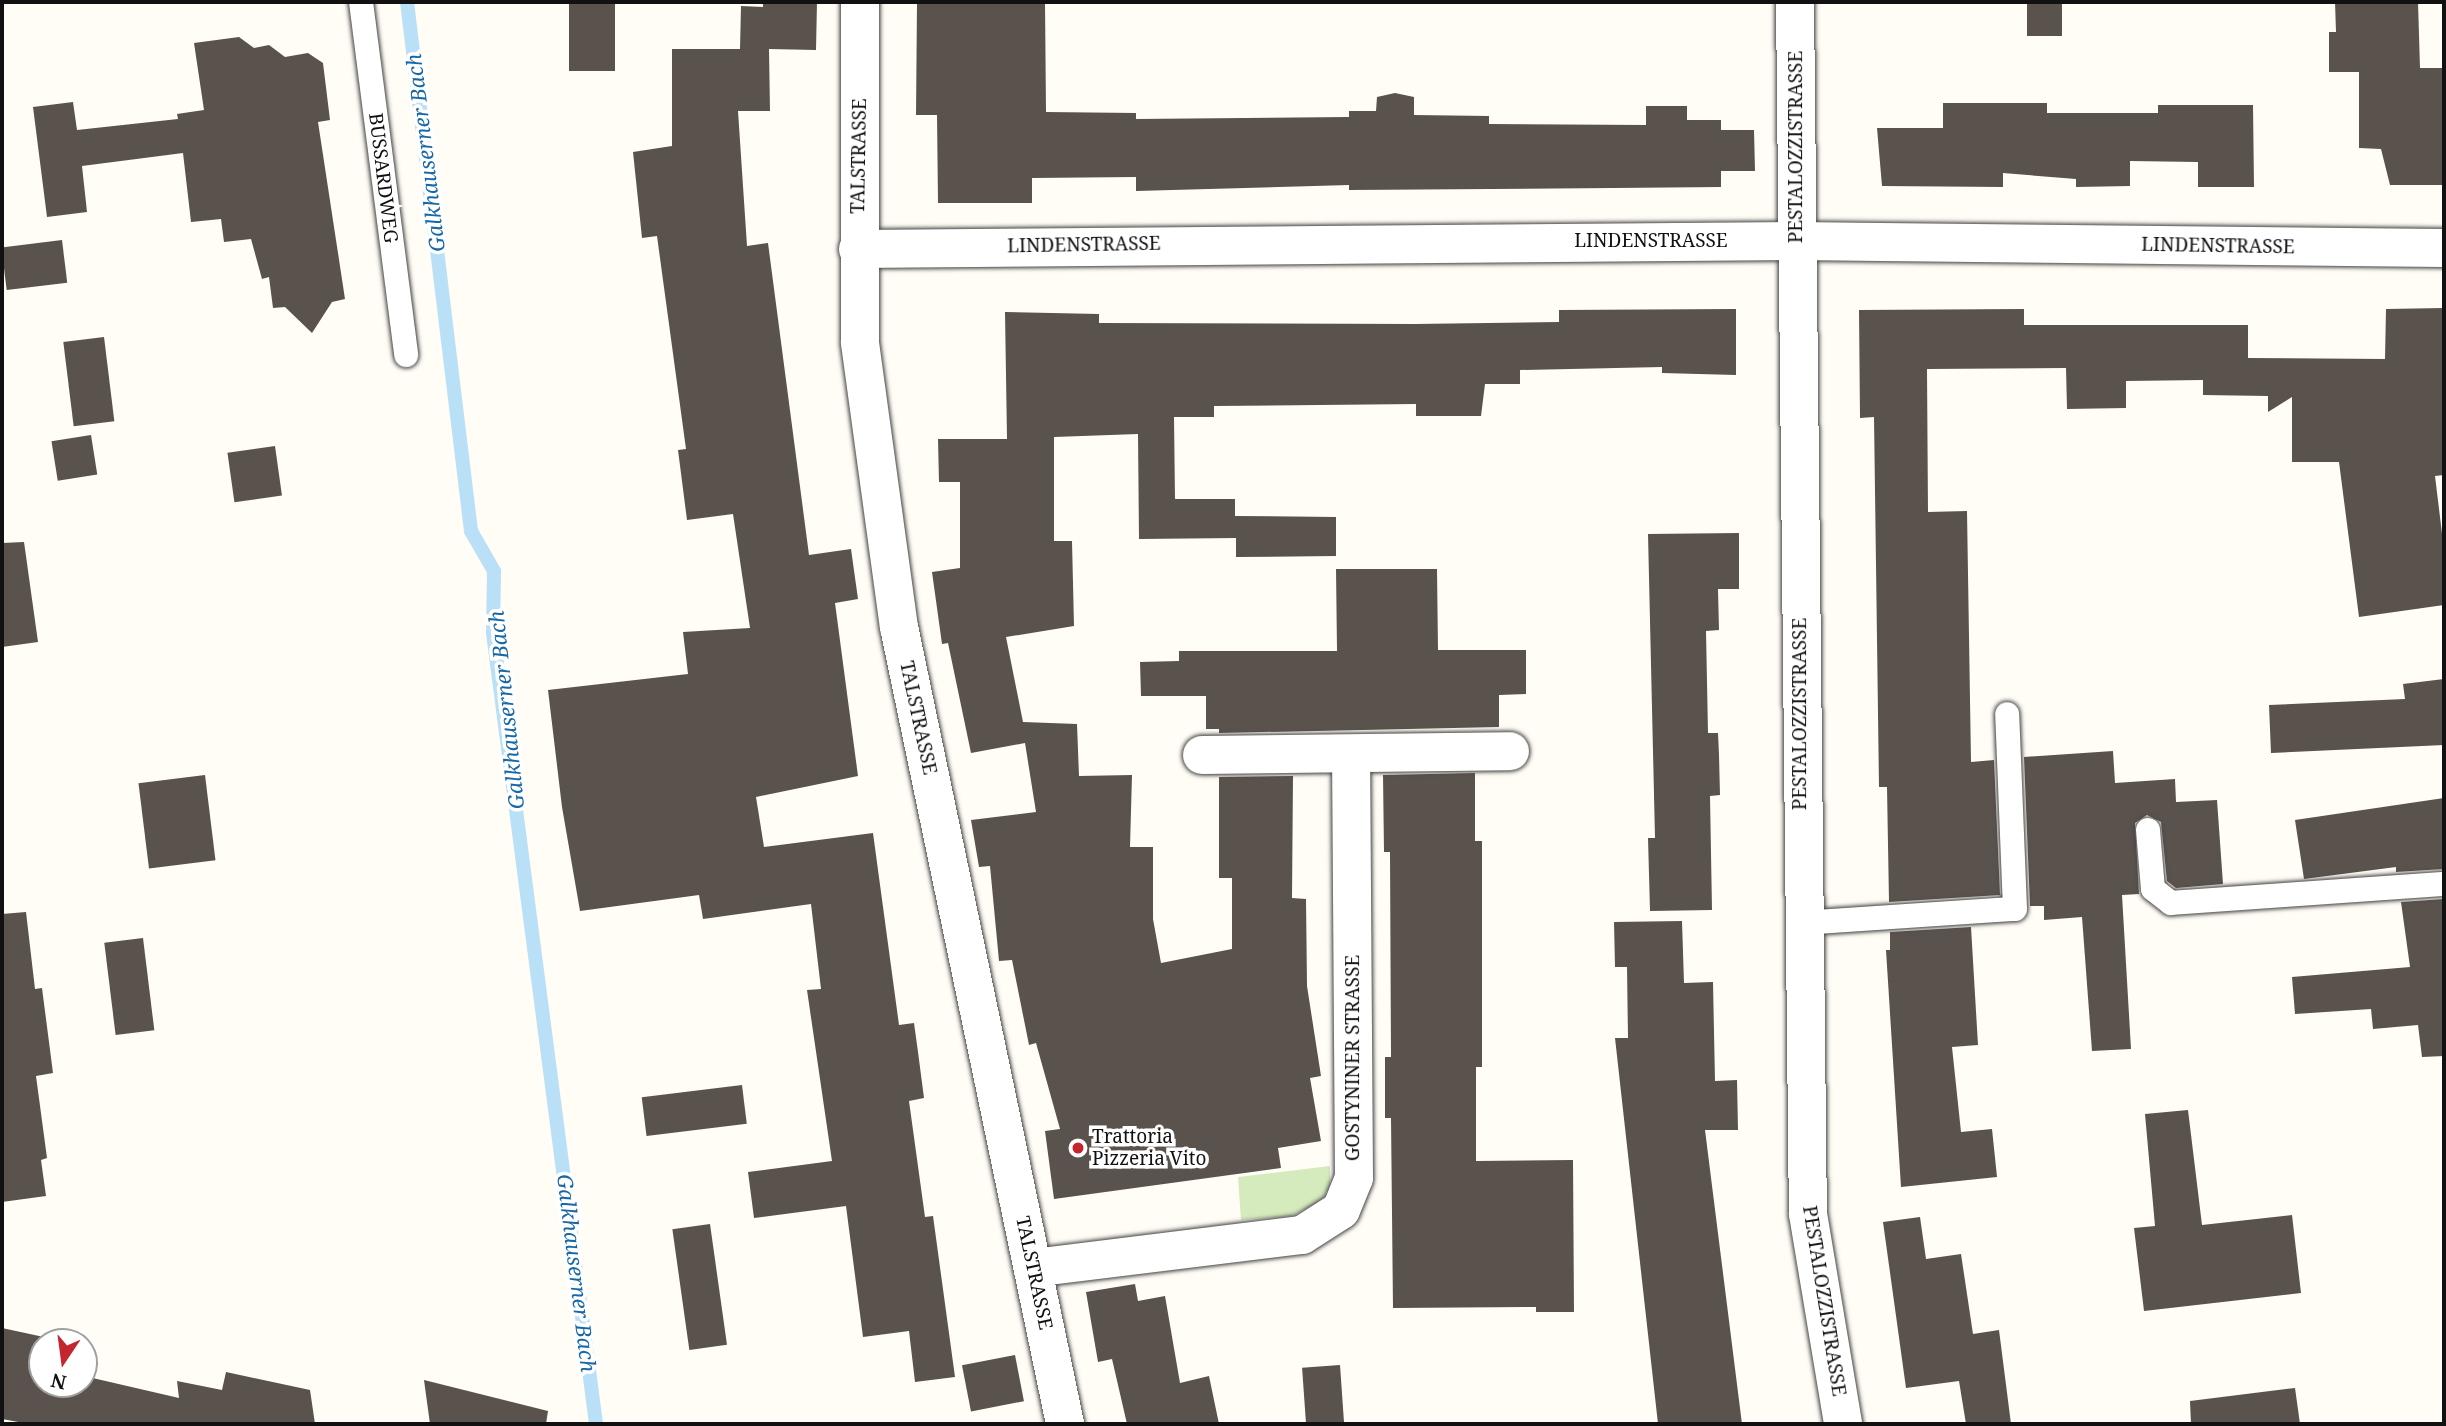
<!DOCTYPE html>
<style>
body{margin:0}
#map{position:relative;width:2446px;height:1426px;overflow:hidden;background:#fffdf5;font-family:"Noto Serif",serif}
div>[style]{position:absolute}
.green>*{inset:0;background:#d5ebbd}
.stream>*{height:14px;margin:-7px;padding:0 7px;transform-origin:7px;border-radius:7px;background:#b9e0f7}
.building>*{inset:0;background:#5a524d;transform-origin:0 0}
.roads{filter:drop-shadow(0 0 2px #444) drop-shadow(0 0 2px #444)}
.lane>*{height:24px;margin:-12px;padding:0 12px;transform-origin:12px;border-radius:12px;background:#fff}
.street>*{height:38px;margin:-19px;padding:0 19px;transform-origin:19px;border-radius:19px;background:#fff}
.dots>*{width:19px;height:19px;translate:-50% -50%;box-sizing:border-box;border:4px solid #fff;border-radius:50%}
span{translate:-50% -50%;white-space:nowrap;text-align:center;line-height:1.15;-webkit-text-stroke:7px #fff;paint-order:stroke}
.street-label{font-size:19px;color:#111}
.poi-label{font-size:19px;color:#111}
.left{translate:0 -50%;text-align:left}
.water-label{font-size:21px;color:#1768a6;font-style:italic}
.frame{position:absolute;inset:0;border:4px solid #111;pointer-events:none}
.north{position:absolute;left:28px;top:1328px;width:70px;height:70px;box-sizing:border-box;background:#fff;border:2px solid #a0a0a0;border-radius:50%;rotate:193deg;font-size:19px;font-weight:700;line-height:28px;text-align:center;color:#111}
.north::after{content:'';display:block;margin:auto;width:24px;height:32px;background:#c4262e;clip-path:polygon(50% 0,100% 100%,50% 72%,0 100%)}
</style>
<div id="map">
<div class="green">
<i style="clip-path:polygon(1330px 1166px,1330px 1185px,1321px 1202px,1290px 1216px,1241px 1220px,1238px 1177px)"></i>
</div>
<div class="stream">
<i style="left:407px;top:2px;width:533px;rotate:83.1deg"></i>
<i style="left:471px;top:531px;width:46px;rotate:60.1deg"></i>
<i style="left:494px;top:571px;width:62px;rotate:90.9deg"></i>
<i style="left:493px;top:633px;width:798px;rotate:82.58deg"></i>
</div>
<div class="building">
<i style="left:569px;top:2px;width:46px;height:69px"></i>
<i style="clip-path:polygon(763px 2px,817px 2px,816px 50px,769px 49px,770px 111px,738px 111px,747px 246px,768px 243px,809px 555px,851px 549px,858px 599px,835px 603px,858px 776px,756px 797px,764px 847px,873px 833px,899px 1025px,914px 1023px,918px 1052px,924px 1098px,909px 1101px,925px 1217px,933px 1216px,955px 1377px,915px 1382px,909px 1331px,863px 1337px,846px 1206px,754px 1218px,748px 1172px,832px 1161px,807px 990px,821px 989px,811px 904px,703px 919px,699px 895px,580px 911px,562px 807px,548px 690px,688px 674px,683px 632px,750px 628px,733px 514px,687px 520px,678px 450px,686px 449px,657px 236px,642px 238px,633px 152px,672px 146px,672px 49px,740px 49px,741px 6px,763px 7px)"></i>
<i style="clip-path:polygon(917px 2px,1045px 2px,1046px 112px,1136px 113px,1136px 119px,1349px 117px,1349px 111px,1376px 111px,1377px 97px,1395px 93px,1414px 97px,1414px 115px,1489px 116px,1489px 124px,1646px 125px,1646px 106px,1687px 106px,1687px 120px,1721px 120px,1721px 130px,1754px 130px,1755px 171px,1721px 171px,1721px 187px,1613px 188px,1349px 190px,1349px 185px,1136px 191px,1136px 177px,1032px 178px,1032px 203px,938px 203px,937px 115px,916px 115px)"></i>
<i style="left:2027px;top:2px;width:35px;height:34px"></i>
<i style="clip-path:polygon(2335px 2px,2418px 2px,2420px 68px,2444px 68px,2444px 185px,2390px 185px,2381px 149px,2359px 148px,2359px 72px,2329px 72px,2329px 32px,2336px 32px)"></i>
<i style="clip-path:polygon(239px 37px,254px 48px,269px 45px,285px 57px,308px 53px,323px 63px,330px 120px,318px 122px,345px 299px,332px 302px,312px 333px,285px 307px,273px 308px,269px 277px,262px 279px,251px 239px,224px 242px,221px 219px,191px 222px,183px 153px,82px 166px,87px 212px,47px 217px,33px 107px,73px 102px,77px 130px,178px 119px,177px 114px,204px 110px,194px 43px)"></i>
<i style="clip-path:polygon(1943px 103px,2047px 103px,2047px 113px,2158px 113px,2158px 105px,2253px 105px,2254px 187px,2198px 187px,2198px 162px,2130px 161px,2130px 186px,2076px 187px,2076px 179px,2003px 173px,2003px 187px,1882px 186px,1877px 128px,1943px 128px)"></i>
<i style="left:62px;top:240px;width:43px;height:61px;rotate:83deg"></i>
<i style="clip-path:polygon(2444px 308px,2444px 475px,2435px 476px,2444px 550px,2444px 605px,2359px 617px,2339px 462px,2292px 462px,2292px 397px,2268px 412px,2268px 396px,2203px 395px,2203px 380px,2126px 381px,2126px 408px,2067px 409px,2066px 368px,1927px 369px,1928px 512px,1967px 511px,1971px 762px,1994px 760px,2000px 895px,1889px 902px,1887px 787px,1879px 787px,1874px 417px,1860px 418px,1859px 310px,2024px 309px,2024px 325px,2248px 325px,2248px 358px,2385px 359px,2386px 309px)"></i>
<i style="clip-path:polygon(1736px 309px,1736px 375px,1662px 373px,1662px 367px,1520px 370px,1520px 384px,1485px 384px,1481px 416px,1416px 416px,1416px 404px,1214px 406px,1214px 417px,1174px 417px,1175px 499px,1235px 499px,1235px 516px,1336px 517px,1336px 556px,1236px 557px,1236px 538px,1139px 539px,1138px 434px,1054px 437px,1054px 541px,1072px 541px,1074px 626px,1006px 637px,1023px 722px,1077px 724px,1079px 776px,1132px 775px,1130px 847px,1153px 847px,1153px 919px,1161px 963px,1232px 949px,1232px 878px,1219px 878px,1219px 777px,1293px 776px,1292px 898px,1306px 899px,1307px 986px,1321px 1076px,1310px 1078px,1321px 1141px,1278px 1148px,1281px 1168px,1054px 1199px,1045px 1131px,1060px 1129px,1036px 1043px,1029px 1045px,1012px 960px,999px 961px,990px 866px,979px 867px,971px 820px,1036px 812px,1025px 743px,971px 753px,948px 643px,942px 644px,932px 572px,960px 568px,960px 482px,939px 482px,938px 439px,1007px 439px,1005px 312px,1099px 314px,1099px 323px,1415px 324px,1559px 322px,1559px 310px)"></i>
<i style="left:104px;top:337px;width:85px;height:41px;rotate:83deg"></i>
<i style="left:91px;top:435px;width:40px;height:40px;rotate:81deg"></i>
<i style="left:275px;top:446px;width:50px;height:48px;rotate:82deg"></i>
<i style="clip-path:polygon(1739px 533px,1739px 589px,1718px 589px,1719px 630px,1706px 631px,1708px 733px,1718px 733px,1719px 755px,1720px 795px,1710px 796px,1712px 910px,1650px 911px,1648px 838px,1655px 838px,1648px 534px)"></i>
<i style="clip-path:polygon(24px 542px,38px 642px,2px 647px,2px 543px)"></i>
<i style="clip-path:polygon(1336px 569px,1437px 569px,1438px 650px,1526px 650px,1526px 694px,1499px 695px,1499px 727px,1219px 733px,1219px 729px,1206px 729px,1206px 696px,1141px 696px,1140px 662px,1179px 661px,1179px 651px,1337px 651px)"></i>
<i style="clip-path:polygon(2444px 679px,2444px 745px,2271px 753px,2269px 705px,2405px 699px,2403px 684px)"></i>
<i style="clip-path:polygon(2113px 751px,2115px 783px,2175px 779px,2176px 802px,2217px 800px,2223px 884px,2176px 888px,2167px 881px,2161px 822px,2147px 815px,2135px 823px,2139px 894px,2122px 895px,2131px 1049px,2092px 1051px,2082px 917px,2044px 920px,2044px 906px,2030px 906px,2024px 757px)"></i>
<i style="clip-path:polygon(1475px 773px,1475px 841px,1482px 841px,1482px 1067px,1476px 1067px,1476px 1161px,1573px 1160px,1574px 1312px,1536px 1312px,1536px 1307px,1393px 1308px,1391px 1118px,1385px 1118px,1385px 1057px,1391px 1057px,1390px 852px,1384px 852px,1383px 775px)"></i>
<i style="left:205px;top:775px;width:86px;height:67px;rotate:83deg"></i>
<i style="clip-path:polygon(2444px 798px,2444px 869px,2396px 872px,2396px 867px,2304px 879px,2295px 820px)"></i>
<i style="clip-path:polygon(2444px 899px,2444px 1056px,2422px 1057px,2418px 1025px,2373px 1029px,2371px 1009px,2295px 1014px,2292px 977px,2410px 967px,2401px 902px)"></i>
<i style="clip-path:polygon(26px 912px,35px 989px,42px 988px,53px 1073px,36px 1076px,47px 1158px,41px 1160px,46px 1196px,2px 1202px,2px 914px)"></i>
<i style="clip-path:polygon(1682px 921px,1684px 983px,1713px 982px,1715px 1081px,1737px 1080px,1738px 1130px,1705px 1130px,1742px 1424px,1658px 1424px,1615px 1038px,1628px 1038px,1627px 967px,1615px 967px,1614px 922px)"></i>
<i style="clip-path:polygon(1971px 927px,1978px 1045px,1952px 1047px,1961px 1132px,1992px 1129px,1997px 1177px,1901px 1187px,1886px 950px,1890px 950px,1890px 932px)"></i>
<i style="left:143px;top:938px;width:93px;height:39px;rotate:83deg"></i>
<i style="left:742px;top:1085px;width:39px;height:101px;rotate:83deg"></i>
<i style="clip-path:polygon(2188px 1110px,2202px 1225px,2292px 1215px,2301px 1293px,2144px 1311px,2134px 1228px,2155px 1226px,2145px 1114px)"></i>
<i style="clip-path:polygon(1920px 1217px,1926px 1259px,1961px 1254px,1973px 1334px,1999px 1330px,2011px 1424px,1966px 1424px,1959px 1381px,1906px 1388px,1883px 1222px)"></i>
<i style="left:710px;top:1224px;width:122px;height:38px;rotate:82deg"></i>
<i style="clip-path:polygon(1135px 1284px,1138px 1301px,1165px 1296px,1180px 1383px,1209px 1376px,1219px 1424px,1127px 1424px,1112px 1359px,1098px 1362px,1086px 1292px)"></i>
<i style="clip-path:polygon(2px 1328px,53px 1339px,42px 1342px,42px 1384px,84px 1384px,84px 1376px,179px 1398px,177px 1381px,222px 1390px,226px 1372px,310px 1390px,315px 1424px,29px 1424px,2px 1419px)"></i>
<i style="left:1015px;top:1355px;width:47px;height:54px;rotate:79deg"></i>
<i style="left:1340px;top:1365px;width:59px;height:38px;rotate:86deg"></i>
<i style="clip-path:polygon(424px 1380px,548px 1411px,546px 1424px,430px 1424px)"></i>
<i style="clip-path:polygon(2295px 1388px,2300px 1424px,2191px 1424px,2190px 1401px)"></i>
</div>
<div class="roads">
<div class="lane">
<i style="left:361px;top:2px;width:356px;rotate:82.7deg"></i>
<i style="left:2148px;top:830px;width:59px;rotate:85.2deg"></i>
<i style="left:2153px;top:889px;width:23px;rotate:38deg"></i>
<i style="left:2171px;top:903px;width:274px;rotate:-4deg"></i>
<i style="left:1802px;top:923px;width:213px;rotate:-3.8deg"></i>
<i style="left:2015px;top:909px;width:195px;rotate:-92.3deg"></i>
</div>
<div class="street">
<i style="left:860px;top:2px;width:341px;rotate:90deg"></i>
<i style="left:860px;top:343px;width:287px;rotate:82.2deg"></i>
<i style="left:899px;top:627px;width:814px;rotate:78.23deg"></i>
<i style="left:1795px;top:2px;width:1212px;rotate:89.39deg"></i>
<i style="left:1808px;top:1214px;width:213px;rotate:80.5deg"></i>
<i style="left:858px;top:249px;width:939px;rotate:-0.49deg"></i>
<i style="left:1797px;top:241px;width:647px;rotate:0.62deg"></i>
<i style="left:1202px;top:755px;width:308px;rotate:-0.7deg"></i>
<i style="left:1033px;top:1268px;width:271px;rotate:-7deg"></i>
<i style="left:1302px;top:1235px;width:46px;rotate:-32.7deg"></i>
<i style="left:1341px;top:1210px;width:35px;rotate:-68deg"></i>
<i style="left:1354px;top:1178px;width:424px;rotate:-90.4deg"></i>
</div>
</div>
<div class="dots">
<i style="left:1078px;top:1148px;background:#c4262e"></i>
</div>
<div class="street-label">
<span style="left:1796px;top:147px;rotate:-90deg">PESTALOZZISTRASSE</span>
<span style="left:859px;top:156px;rotate:-89deg">TALSTRASSE</span>
<span style="left:383px;top:178px;rotate:83deg">BUSSARDWEG</span>
<span style="left:1651px;top:241px">LINDENSTRASSE</span>
<span style="left:1084px;top:245px;rotate:-1deg">LINDENSTRASSE</span>
<span style="left:2218px;top:246px;rotate:1deg">LINDENSTRASSE</span>
<span style="left:1800px;top:714px;rotate:-90deg">PESTALOZZISTRASSE</span>
<span style="left:918px;top:718px;rotate:78deg">TALSTRASSE</span>
<span style="left:1353px;top:1058px;rotate:-90deg">GOSTYNINER STRASSE</span>
<span style="left:1034px;top:1273px;rotate:78deg">TALSTRASSE</span>
<span style="left:1824px;top:1301px;rotate:81deg">PESTALOZZISTRASSE</span>
</div>
<div class="poi-label">
<span class="left" style="left:1092px;top:1148px">Trattoria<br>Pizzeria Vito</span>
</div>
<div class="water-label">
<span style="left:425px;top:153px;rotate:-97deg">Galkhauserner Bach</span>
<span style="left:506px;top:710px;rotate:-96deg">Galkhauserner Bach</span>
<span style="left:577px;top:1273px;rotate:83deg">Galkhauserner Bach</span>
</div>
<div class="frame"></div>
<div class="north">N</div>
</div>
